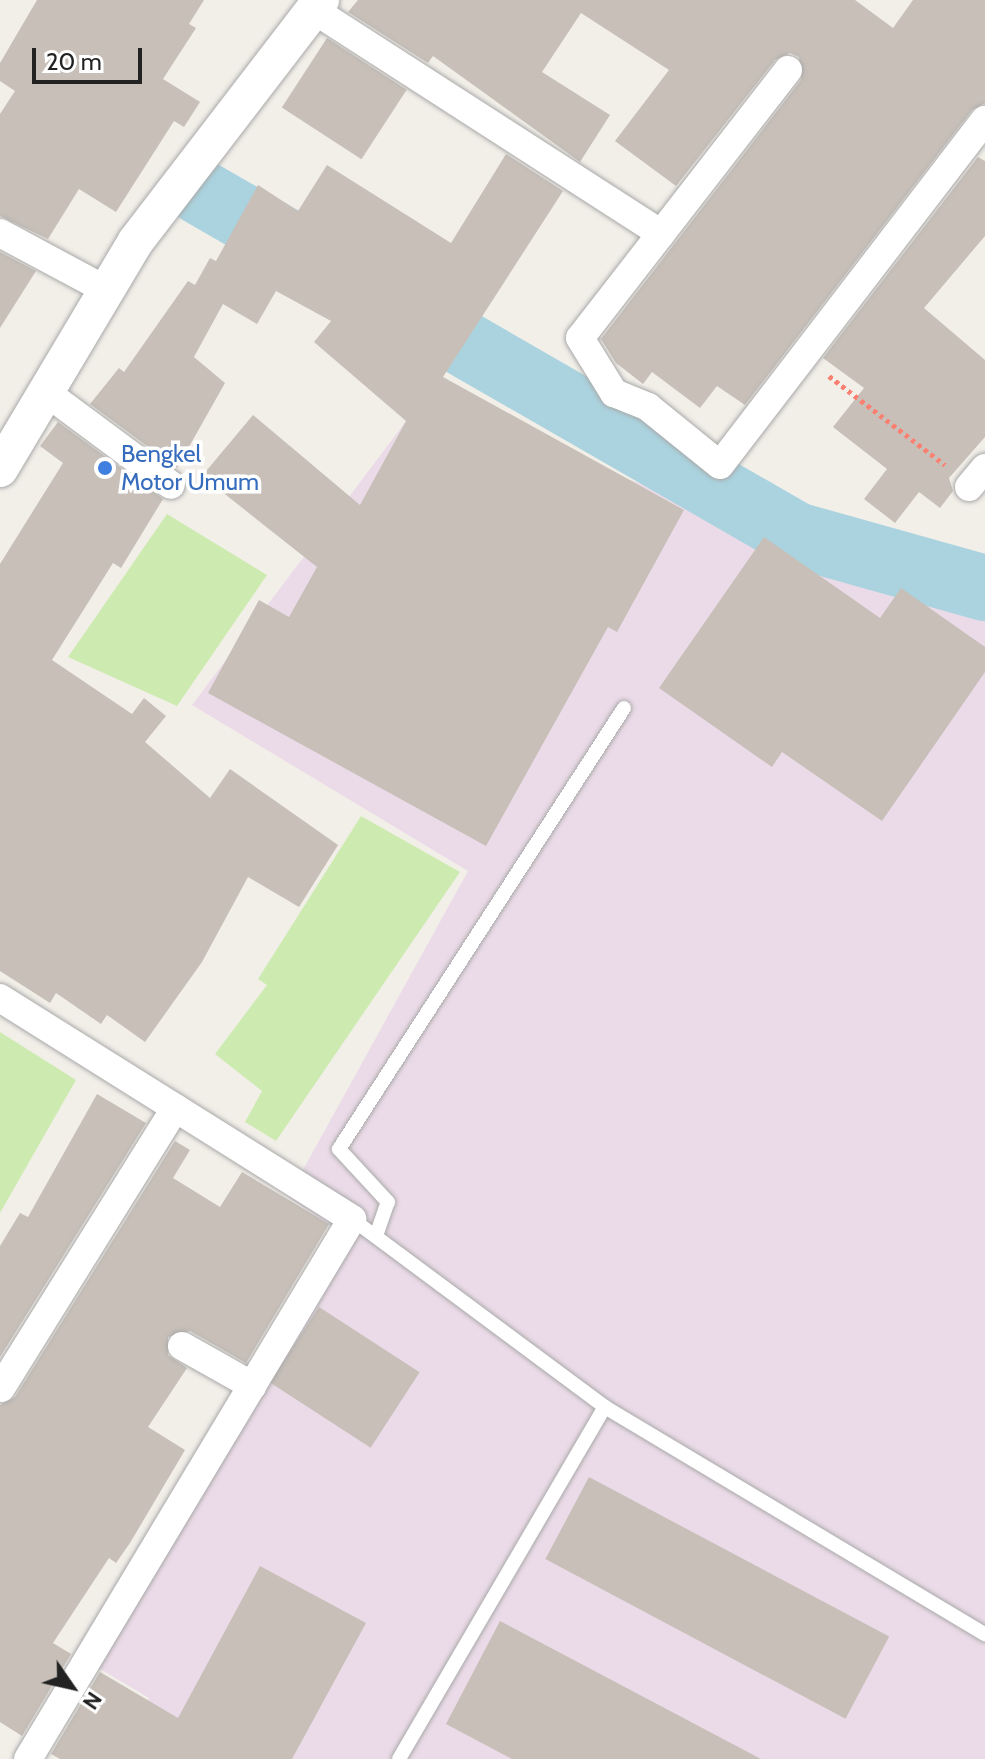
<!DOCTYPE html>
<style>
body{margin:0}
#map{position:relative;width:985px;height:1759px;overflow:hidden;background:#f2efe9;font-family:Cabin,sans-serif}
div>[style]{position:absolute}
.industrial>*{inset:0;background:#ebdbe8}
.grass>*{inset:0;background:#cdebb0}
.river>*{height:66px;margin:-33px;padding:0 33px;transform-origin:33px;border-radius:33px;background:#aad3df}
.building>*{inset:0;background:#c7bfb8;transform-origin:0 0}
.path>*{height:5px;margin-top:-2.5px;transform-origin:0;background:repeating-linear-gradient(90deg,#fa8072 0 4px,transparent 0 8px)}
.roads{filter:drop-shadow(0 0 2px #a9a9a9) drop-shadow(0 0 2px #a9a9a9)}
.service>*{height:14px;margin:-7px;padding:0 7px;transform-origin:7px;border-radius:7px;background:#fff}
.minor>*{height:28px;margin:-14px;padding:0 14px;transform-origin:14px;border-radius:14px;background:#fff}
.tertiary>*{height:36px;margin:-18px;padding:0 18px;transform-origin:18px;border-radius:18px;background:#fff}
.dots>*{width:22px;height:22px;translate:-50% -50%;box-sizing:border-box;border:4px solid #fff;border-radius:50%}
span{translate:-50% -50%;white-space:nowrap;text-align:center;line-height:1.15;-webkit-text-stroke:7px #fff;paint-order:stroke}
.shop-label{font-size:24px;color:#366cbe}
.left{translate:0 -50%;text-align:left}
.north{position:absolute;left:32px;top:1647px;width:80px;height:80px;-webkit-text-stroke:6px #fff;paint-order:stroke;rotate:124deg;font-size:22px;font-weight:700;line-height:32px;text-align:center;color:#222}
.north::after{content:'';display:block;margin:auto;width:28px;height:36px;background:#222;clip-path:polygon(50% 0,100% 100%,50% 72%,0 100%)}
.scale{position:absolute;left:32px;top:48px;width:110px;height:36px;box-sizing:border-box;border:4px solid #222;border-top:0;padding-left:10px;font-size:24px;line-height:28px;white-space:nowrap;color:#222;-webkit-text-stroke:6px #fff;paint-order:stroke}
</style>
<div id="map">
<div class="industrial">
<i style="clip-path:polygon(416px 408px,985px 599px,985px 1759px,120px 1759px,149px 1698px,95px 1666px,348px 1237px,288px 1197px,468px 871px,192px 705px)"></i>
</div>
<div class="grass">
<i style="clip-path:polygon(167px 514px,267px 575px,177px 706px,68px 657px)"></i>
<i style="clip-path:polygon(361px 816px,460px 872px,276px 1141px,245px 1122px,262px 1091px,215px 1054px,267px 985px,258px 979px)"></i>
<i style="clip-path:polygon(0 1032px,76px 1080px,0 1213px)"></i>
</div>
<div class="river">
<i style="left:200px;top:192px;width:688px;rotate:29.92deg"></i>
<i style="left:796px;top:535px;width:196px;rotate:15.7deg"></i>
</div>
<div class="building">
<i style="clip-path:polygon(37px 0,204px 0,189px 24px,196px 28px,163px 79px,200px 102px,184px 127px,174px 121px,116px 212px,79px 189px,48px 239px,0 216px,0 114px,15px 91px,0 81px,0 63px)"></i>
<i style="clip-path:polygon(358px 0,855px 0,893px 28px,913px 0,985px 0,985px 103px,972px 110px,745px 405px,717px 386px,700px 408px,652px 372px,643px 384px,616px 363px,601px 339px,801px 80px,799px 57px,790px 53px,775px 60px,676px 186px,615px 141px,669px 70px,581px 13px,542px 72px,610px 115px,580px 162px,433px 56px,428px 63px,348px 12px)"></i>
<i style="left:327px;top:38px;width:95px;height:83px;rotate:33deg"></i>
<i style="clip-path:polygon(506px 154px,563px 191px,443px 377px,684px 510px,617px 632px,608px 627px,486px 846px,208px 693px,259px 600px,289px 617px,317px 567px,202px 476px,253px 415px,360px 505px,406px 421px,314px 342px,331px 321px,276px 291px,257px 324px,223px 304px,194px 357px,225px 383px,177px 468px,90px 404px,119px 368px,124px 372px,188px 281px,195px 285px,210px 258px,216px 261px,258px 185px,298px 211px,327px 165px,451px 243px)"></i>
<i style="clip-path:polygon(978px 157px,985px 161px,985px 236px,924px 308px,985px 360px,985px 437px,949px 478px,953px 491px,940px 508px,919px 492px,895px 523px,864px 499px,887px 469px,833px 427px,864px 388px,823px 358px)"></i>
<i style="clip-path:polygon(0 252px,36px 271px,0 328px)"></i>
<i style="clip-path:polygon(58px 422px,163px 499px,121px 568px,113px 563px,52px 660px,132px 714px,144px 698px,166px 716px,145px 742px,210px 798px,230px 769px,338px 845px,299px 907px,248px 877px,202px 962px,145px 1042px,107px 1015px,101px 1024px,56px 993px,50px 1003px,0 971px,0 564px,63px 463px,40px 446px)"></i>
<i style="clip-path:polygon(764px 537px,880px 618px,901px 588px,985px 647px,985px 672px,882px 821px,782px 752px,772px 767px,659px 688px)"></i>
<i style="clip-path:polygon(97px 1094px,146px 1123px,0 1357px,0 1246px,20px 1213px,28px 1217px)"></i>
<i style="clip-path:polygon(175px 1141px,190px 1150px,173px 1178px,220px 1207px,242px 1172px,329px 1224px,246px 1363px,190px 1331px,168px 1337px,168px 1355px,187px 1368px,148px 1427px,185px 1450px,130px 1543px,116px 1563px,109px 1558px,53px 1643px,71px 1654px,22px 1736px,0 1722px,0 1405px,15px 1397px)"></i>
<i style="left:319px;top:1307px;width:120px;height:90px;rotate:33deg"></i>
<i style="left:589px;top:1477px;width:340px;height:93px;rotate:28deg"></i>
<i style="clip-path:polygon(260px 1566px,366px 1623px,292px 1759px,60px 1759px,51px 1754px,100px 1672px,178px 1718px)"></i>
<i style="clip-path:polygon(500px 1621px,761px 1759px,512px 1759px,446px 1724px)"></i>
</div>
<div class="path">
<i style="left:829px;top:376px;width:146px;rotate:37.5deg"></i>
</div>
<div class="roads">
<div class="service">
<i style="left:352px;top:1219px;width:315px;rotate:36.6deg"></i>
<i style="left:376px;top:1236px;width:36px;rotate:-71deg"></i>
<i style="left:388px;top:1202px;width:72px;rotate:-132.8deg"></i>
<i style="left:339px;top:1149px;width:525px;rotate:-57.13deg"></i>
<i style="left:399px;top:1759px;width:408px;rotate:-59.7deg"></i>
<i style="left:605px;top:1407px;width:443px;rotate:30.9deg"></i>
</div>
<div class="minor">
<i style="left:314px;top:10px;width:413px;rotate:32.8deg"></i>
<i style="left:788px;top:70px;width:339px;rotate:127.8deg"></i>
<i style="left:580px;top:338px;width:65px;rotate:58.3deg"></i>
<i style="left:614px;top:393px;width:37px;rotate:22deg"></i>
<i style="left:648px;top:407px;width:92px;rotate:38.9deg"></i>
<i style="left:720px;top:465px;width:435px;rotate:-52.5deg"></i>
<i style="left:0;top:233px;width:123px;rotate:28.2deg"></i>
<i style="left:47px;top:393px;width:154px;rotate:36.6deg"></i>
<i style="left:969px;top:487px;width:25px;rotate:-50deg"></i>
<i style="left:0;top:998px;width:416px;rotate:32.1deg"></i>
<i style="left:352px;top:1219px;width:630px;rotate:120.96deg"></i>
<i style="left:182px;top:1346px;width:81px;rotate:29.4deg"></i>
<i style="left:1px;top:1388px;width:330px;rotate:-58.1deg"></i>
</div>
<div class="tertiary">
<i style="left:0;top:469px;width:265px;rotate:-59.2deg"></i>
<i style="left:136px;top:241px;width:304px;rotate:-52.5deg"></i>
</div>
</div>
<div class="dots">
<i style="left:105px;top:468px;background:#3f7fe0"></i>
</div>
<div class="shop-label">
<span class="left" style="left:121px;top:468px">Bengkel<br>Motor Umum</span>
</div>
<div class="north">N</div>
<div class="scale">20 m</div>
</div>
